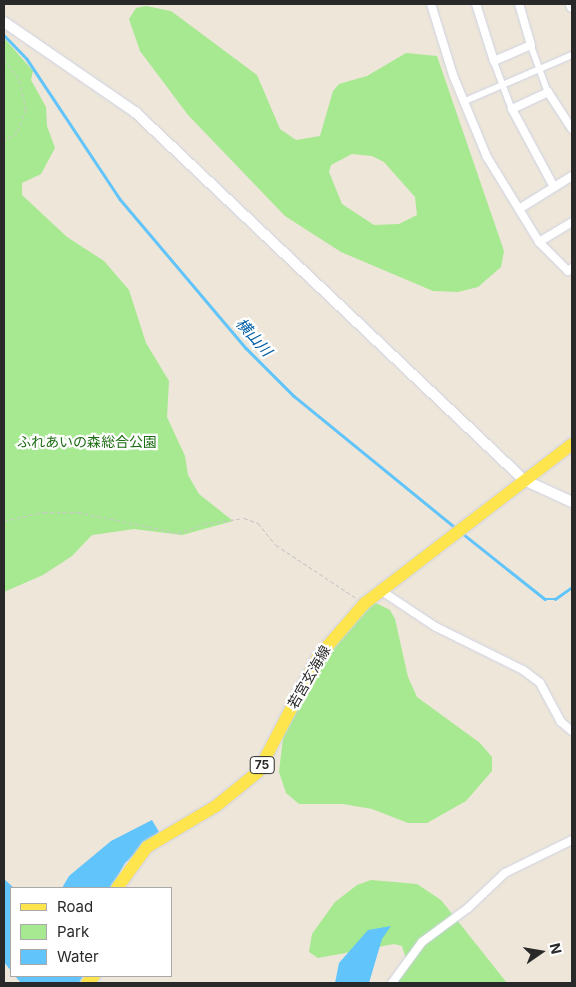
<!DOCTYPE html>
<meta charset="utf-8">
<style>
body{margin:0}
#map{position:relative;width:576px;height:987px;overflow:hidden;background:#ede6d9;font-family:Inter,"Noto Sans JP",sans-serif}
div>[style]{position:absolute}
.green>*{inset:0;background:#a6e990}
.water>*{inset:0;background:#61c4fa}
.stream>*{height:2.5px;margin:-1.25px;padding:0 1.25px;transform-origin:1.25px;border-radius:1.25px;background:#61c4fa}
.path>*{height:1px;margin-top:-0.5px;transform-origin:0;background:repeating-linear-gradient(90deg,#c7c7c7 0 4px,transparent 0 6.5px)}
.roads{filter:drop-shadow(0 0 1px #ced1e4) drop-shadow(0 0 1px #ced1e4)}
.pedestrian>*{height:5.5px;margin:-2.75px;padding:0 2.75px;transform-origin:2.75px;border-radius:2.75px;background:#fff}
.minor>*{height:8px;margin:-4px;padding:0 4px;transform-origin:4px;border-radius:4px;background:#fff}
.tertiary>*{height:10px;margin:-5px;padding:0 5px;transform-origin:5px;border-radius:5px;background:#fff}
.primary>*{height:12px;margin:-6px;padding:0 6px;transform-origin:6px;border-radius:6px;background:#fee44d}
span{translate:-50% -50%;white-space:nowrap;text-align:center;line-height:1.15;-webkit-text-stroke:4.5px #fff;paint-order:stroke}
.shield-label span{padding:1px 4px;background:#fff;border:1px solid;border-radius:4px;-webkit-text-stroke-width:0}
.shield-label{font-size:12px;color:#292929;font-weight:700}
.park-label{font-size:14px;color:#1d6d13}
.street-label{font-size:14px;color:#292929}
.water-label{font-size:15px;color:#015ea6;font-style:italic}
.frame{position:absolute;inset:0;border:5px solid #292929;pointer-events:none}
.legend{position:absolute;left:10px;top:887px;width:162px;height:90px;box-sizing:border-box;background:#fff;border:1px solid #a9a9a9;margin:0;padding:6px 9px;list-style:none;font-size:15px;color:#292929}
.legend li{display:flex;align-items:center;gap:10px;height:25px}
.legend b{width:25px;border:1px solid #a9a9a9}
.north{position:absolute;left:516px;top:927px;width:50px;height:50px;-webkit-text-stroke:4px #fff;paint-order:stroke;rotate:77deg;font-size:14px;font-weight:700;line-height:20px;text-align:center;color:#292929}
.north::after{content:'';display:block;margin:auto;width:18px;height:22px;background:#292929;clip-path:polygon(50% 0,100% 100%,50% 72%,0 100%)}
</style>
<div id="map">
<div class="green">
<i style="clip-path:polygon(evenodd,146px 6px,171px 11px,257px 75px,280px 129px,296px 140px,320px 136px,333px 91px,339px 84px,367px 76px,406px 53px,437px 56px,504px 251px,501px 267px,478px 287px,458px 292px,433px 291px,341px 252px,285px 216px,188px 115px,140px 51px,129px 19px,136px 8px,146px 6px,352px 154px,372px 156px,384px 162px,415px 197px,417px 215px,399px 224px,374px 225px,342px 204px,329px 172px,331px 165px,352px 154px)"></i>
<i style="clip-path:polygon(4px 38px,33px 71px,31px 80px,46px 107px,47px 126px,55px 148px,41px 174px,22px 183px,22px 195px,67px 237px,104px 261px,129px 290px,146px 343px,169px 381px,167px 417px,185px 456px,188px 475px,199px 494px,233px 521px,182px 535px,134px 529px,92px 535px,72px 556px,43px 575px,4px 592px)"></i>
<i style="clip-path:polygon(376px 603px,390px 610px,395px 619px,408px 677px,417px 697px,480px 743px,492px 757px,492px 771px,466px 801px,427px 823px,408px 823px,372px 809px,343px 804px,299px 804px,286px 793px,279px 772px,284px 730px,307px 683px,350px 624px,368px 605px)"></i>
<i style="clip-path:polygon(371px 880px,417px 884px,441px 900px,507px 983px,392px 983px,406px 959px,402px 946px,394px 944px,318px 958px,309px 952px,312px 934px,335px 902px,357px 885px)"></i>
</div>
<div class="water">
<i style="clip-path:polygon(152px 820px,159px 832px,125px 863px,111px 888px,62px 888px,69px 876px,111px 841px)"></i>
<i style="clip-path:polygon(4px 879px,14px 888px,11px 888px,11px 971px,4px 962px)"></i>
<i style="clip-path:polygon(391px 926px,382px 939px,369px 983px,335px 983px,339px 963px,368px 930px)"></i>
<i style="clip-path:polygon(15px 976px,83px 976px,79px 983px,21px 983px)"></i>
</div>
<div class="stream">
<i style="left:4px;top:35px;width:33px;rotate:46deg"></i>
<i style="left:27px;top:59px;width:168px;rotate:56.4deg"></i>
<i style="left:120px;top:199px;width:195px;rotate:49.8deg"></i>
<i style="left:246px;top:348px;width:68px;rotate:45deg"></i>
<i style="left:294px;top:396px;width:209px;rotate:39.2deg"></i>
<i style="left:462px;top:533px;width:106px;rotate:38.5deg"></i>
<i style="left:545px;top:599px;width:10px"></i>
<i style="left:555px;top:599px;width:21px;rotate:-35deg"></i>
</div>
<div class="path">
<i style="left:4px;top:59px;width:26px;rotate:54deg"></i>
<i style="left:19px;top:80px;width:30px;rotate:76deg"></i>
<i style="left:26px;top:109px;width:25px;rotate:111deg"></i>
<i style="left:17px;top:132px;width:16px;rotate:145deg"></i>
<i style="left:4px;top:521px;width:41px;rotate:-12.7deg"></i>
<i style="left:44px;top:512px;width:34px"></i>
<i style="left:78px;top:512px;width:102px;rotate:11.9deg"></i>
<i style="left:178px;top:533px;width:28px;rotate:-19deg"></i>
<i style="left:204px;top:524px;width:40px;rotate:-8.5deg"></i>
<i style="left:244px;top:518px;width:15px;rotate:20deg"></i>
<i style="left:258px;top:523px;width:28px;rotate:51deg"></i>
<i style="left:276px;top:545px;width:95px;rotate:33.4deg"></i>
</div>
<div class="roads">
<div class="pedestrian">
<i style="left:531px;top:45px;width:50px;rotate:70.1deg"></i>
<i style="left:494px;top:61px;width:51px;rotate:69.4deg"></i>
<i style="left:463px;top:102px;width:119px;rotate:-23.3deg"></i>
</div>
<div class="minor">
<i style="left:431px;top:4px;width:74px;rotate:72.8deg"></i>
<i style="left:453px;top:75px;width:89px;rotate:67.5deg"></i>
<i style="left:487px;top:157px;width:100px;rotate:58.5deg"></i>
<i style="left:539px;top:242px;width:41px;rotate:45deg"></i>
<i style="left:568px;top:271px;width:5px;rotate:-37deg"></i>
<i style="left:476px;top:4px;width:60px;rotate:72.5deg"></i>
<i style="left:494px;top:61px;width:40px;rotate:-23.4deg"></i>
<i style="left:531px;top:45px;width:43px;rotate:-106.3deg"></i>
<i style="left:554px;top:187px;width:89px;rotate:-118.3deg"></i>
<i style="left:512px;top:109px;width:40px;rotate:-25deg"></i>
<i style="left:548px;top:92px;width:44px;rotate:57deg"></i>
<i style="left:519px;top:209px;width:62px;rotate:-31.9deg"></i>
<i style="left:539px;top:242px;width:39px;rotate:-31deg"></i>
<i style="left:380px;top:590px;width:67px;rotate:33.5deg"></i>
<i style="left:436px;top:627px;width:97px;rotate:26.3deg"></i>
<i style="left:523px;top:670px;width:21px;rotate:37deg"></i>
<i style="left:540px;top:683px;width:44px;rotate:61.7deg"></i>
<i style="left:561px;top:722px;width:14px;rotate:39deg"></i>
<i style="left:392px;top:983px;width:51px;rotate:-53.8deg"></i>
<i style="left:422px;top:942px;width:57px;rotate:-36.5deg"></i>
<i style="left:468px;top:908px;width:51px;rotate:-43.4deg"></i>
<i style="left:505px;top:873px;width:75px;rotate:-26.2deg"></i>
</div>
<div class="tertiary">
<i style="left:571px;top:4px;width:3px;rotate:72deg"></i>
<i style="left:4px;top:22px;width:159px;rotate:34.5deg"></i>
<i style="left:135px;top:112px;width:535px;rotate:43.41deg"></i>
<i style="left:524px;top:480px;width:53px;rotate:24.6deg"></i>
</div>
<div class="primary">
<i style="left:117px;top:888px;width:51px;rotate:-53.8deg"></i>
<i style="left:147px;top:847px;width:80px;rotate:-30.7deg"></i>
<i style="left:216px;top:806px;width:54px;rotate:-39deg"></i>
<i style="left:258px;top:772px;width:130px;rotate:-62.4deg"></i>
<i style="left:318px;top:657px;width:72px;rotate:-49deg"></i>
<i style="left:365px;top:603px;width:261px;rotate:-37.5deg"></i>
<i style="left:87px;top:983px;width:10px;rotate:-45deg"></i>
</div>
</div>
<div class="shield-label">
<span style="left:262px;top:765px">75</span>
</div>
<div class="park-label">
<span style="left:87px;top:442px">ふれあいの森総合公園</span>
</div>
<div class="street-label">
<span style="left:309px;top:677px;rotate:-60deg">若宮玄海線</span>
</div>
<div class="water-label">
<span style="left:254px;top:337px;rotate:48deg">横山川</span>
</div>
<div class="frame"></div>
<ul class="legend">
<li><b style="height:6px;background:#fee44d"></b>Road</li>
<li><b style="height:14px;background:#a6e990"></b>Park</li>
<li><b style="height:14px;background:#61c4fa"></b>Water</li>
</ul>
<div class="north">N</div>
</div>
